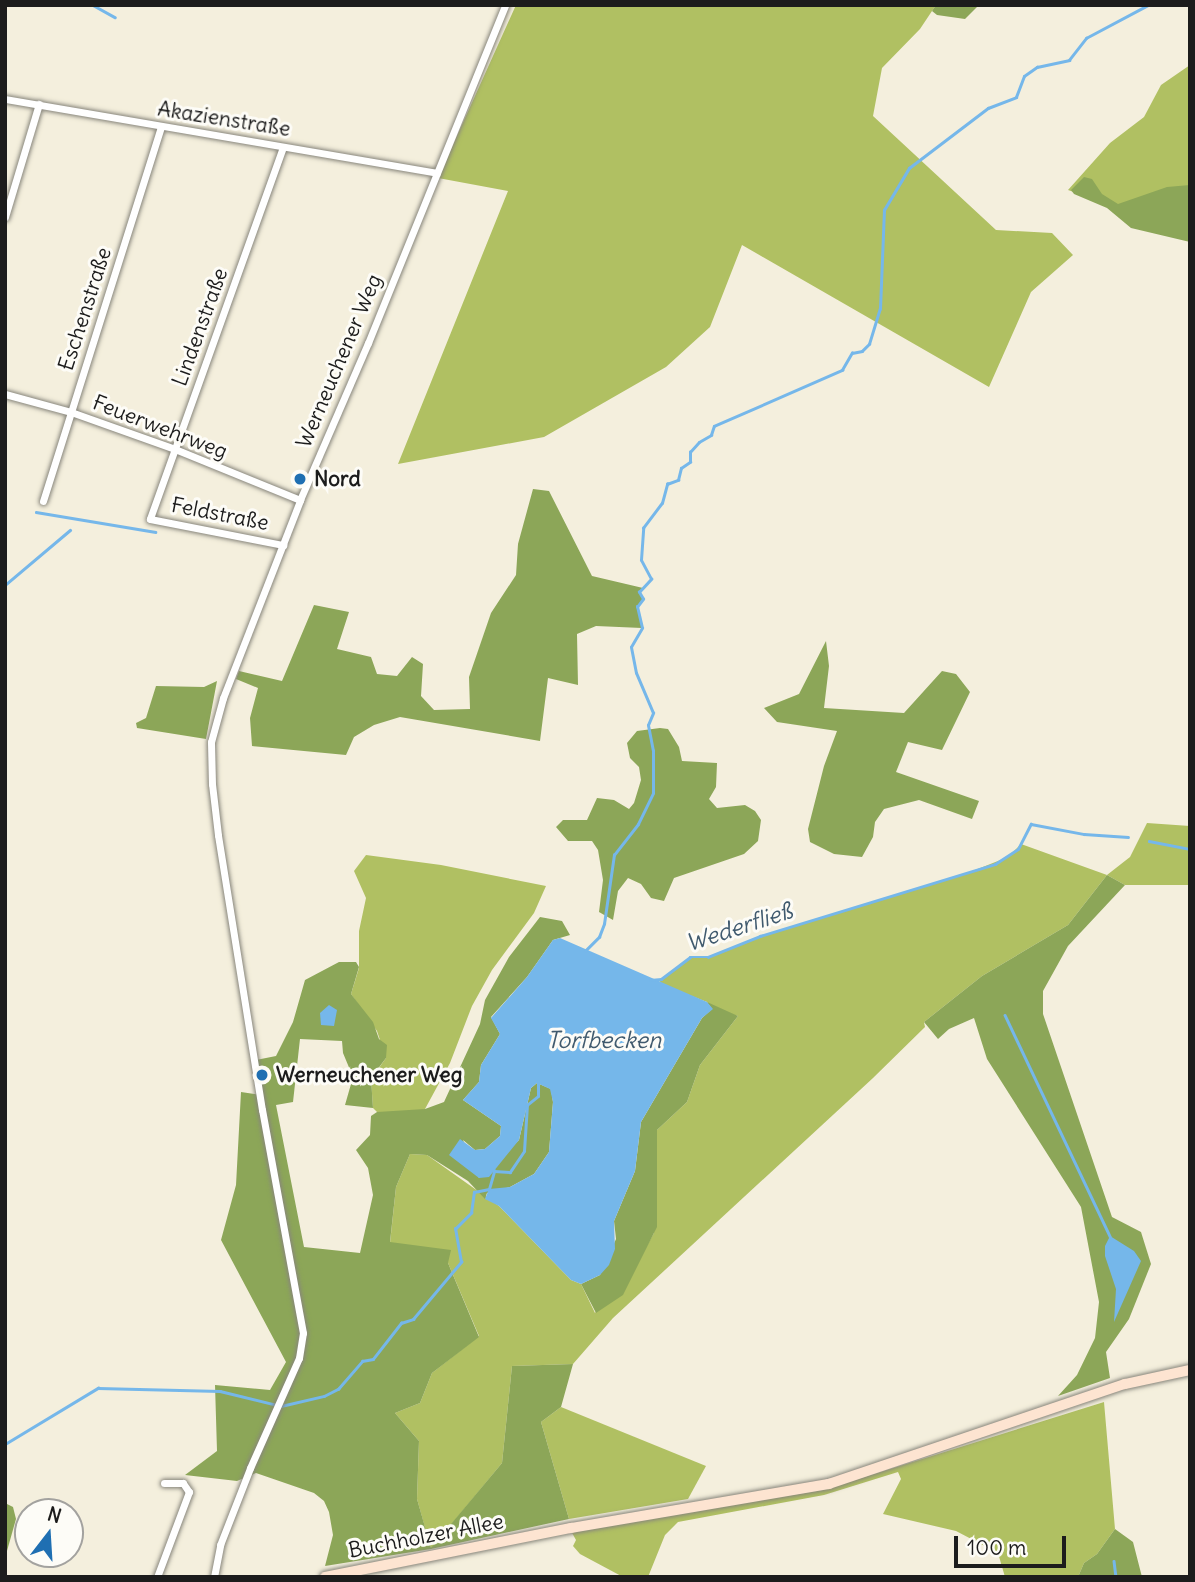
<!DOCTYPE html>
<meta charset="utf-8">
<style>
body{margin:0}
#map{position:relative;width:1195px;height:1582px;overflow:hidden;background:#f4efdd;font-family:Delius,sans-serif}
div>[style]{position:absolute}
.green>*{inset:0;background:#b0c062}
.forest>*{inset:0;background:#8ca658}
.water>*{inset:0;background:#75b7ea}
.stream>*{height:2.5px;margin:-1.25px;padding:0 1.25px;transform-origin:1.25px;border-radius:1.25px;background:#75b7ea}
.roads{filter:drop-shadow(0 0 2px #88867c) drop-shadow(0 0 2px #88867c)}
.street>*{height:7px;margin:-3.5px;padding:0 3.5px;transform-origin:3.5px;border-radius:3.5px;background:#fff}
.secondary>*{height:10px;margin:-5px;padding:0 5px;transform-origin:5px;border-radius:5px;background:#fde4d1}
.dots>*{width:19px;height:19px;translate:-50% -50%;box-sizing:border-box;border:4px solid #fdfcf7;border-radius:50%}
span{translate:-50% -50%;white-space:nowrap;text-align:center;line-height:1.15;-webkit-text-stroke:6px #fdfcf7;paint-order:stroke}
.street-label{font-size:21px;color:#1c1c1c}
.poi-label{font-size:21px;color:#1c1c1c;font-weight:700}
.left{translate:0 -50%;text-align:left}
.water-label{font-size:23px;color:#405a6e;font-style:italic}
.frame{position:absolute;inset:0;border:7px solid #1c1c1c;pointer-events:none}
.north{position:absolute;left:14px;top:1498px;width:70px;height:70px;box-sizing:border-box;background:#fdfcf7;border:2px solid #a3a29f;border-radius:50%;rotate:17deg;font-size:19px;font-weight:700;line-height:28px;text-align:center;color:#1c1c1c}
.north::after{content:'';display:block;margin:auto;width:24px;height:32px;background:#1f6fb2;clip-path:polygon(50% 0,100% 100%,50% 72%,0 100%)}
.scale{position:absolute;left:954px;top:1536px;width:112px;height:32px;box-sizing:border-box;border:4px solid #1c1c1c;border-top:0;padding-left:9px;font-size:21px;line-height:24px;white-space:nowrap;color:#1c1c1c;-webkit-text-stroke:5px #fdfcf7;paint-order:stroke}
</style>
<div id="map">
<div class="green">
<i style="clip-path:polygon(516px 5px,936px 5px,920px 29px,882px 68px,873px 116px,996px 230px,1052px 233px,1073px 255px,1031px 292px,989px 387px,742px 245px,710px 327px,666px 367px,544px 437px,398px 464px,508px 191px,438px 178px)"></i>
<i style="clip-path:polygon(1190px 65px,1190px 233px,1068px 190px,1110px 143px,1144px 117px,1161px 85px)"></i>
<i style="clip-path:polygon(1147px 823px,1190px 826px,1190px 885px,1125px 885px,1107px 875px,1068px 925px,982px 976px,924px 1022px,925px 1027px,873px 1078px,613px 1318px,573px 1364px,512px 1366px,502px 1463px,431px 1549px,417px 1499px,419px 1441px,395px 1413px,420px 1403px,432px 1373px,479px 1336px,448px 1263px,390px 1243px,396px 1187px,410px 1154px,427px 1155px,499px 1206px,571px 1280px,581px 1284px,595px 1313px,640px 1258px,654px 1233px,657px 1130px,687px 1102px,700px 1065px,738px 1016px,713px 1009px,707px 1002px,658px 983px,690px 957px,708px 957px,760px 936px,960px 876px,1008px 857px,1021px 844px,1107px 875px,1130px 857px)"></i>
<i style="clip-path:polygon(366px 855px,441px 865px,546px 886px,534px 913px,492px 970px,472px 1006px,450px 1063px,425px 1109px,418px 1112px,377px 1112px,373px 1108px,371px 1079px,386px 1058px,377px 1031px,351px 994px,359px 968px,359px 931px,366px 898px,354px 871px)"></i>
<i style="clip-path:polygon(1104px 1402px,1115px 1529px,1097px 1554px,1084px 1563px,1078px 1577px,1005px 1577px,998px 1553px,956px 1531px,883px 1514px,901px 1479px,898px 1472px,824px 1495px,678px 1522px,665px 1535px,648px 1577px,623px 1577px,580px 1554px,573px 1546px,576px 1540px,571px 1531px,823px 1490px)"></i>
<i style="clip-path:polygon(561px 1407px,706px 1466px,688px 1499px,569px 1519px,541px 1422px)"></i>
</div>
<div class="forest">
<i style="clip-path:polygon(936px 5px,979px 5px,965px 19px,937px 15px,932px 11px)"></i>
<i style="clip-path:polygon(1084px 177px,1092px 179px,1102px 194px,1118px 204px,1167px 187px,1190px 185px,1190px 242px,1131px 228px,1107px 208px,1074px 194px,1071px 190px)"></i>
<i style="clip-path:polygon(533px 489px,549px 491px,592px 576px,643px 588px,639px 592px,643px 599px,637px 607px,642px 628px,596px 626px,577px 634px,578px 685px,548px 678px,540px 741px,400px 717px,374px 725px,354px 737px,346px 755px,252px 746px,250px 718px,258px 688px,236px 679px,239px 671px,282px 681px,314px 605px,349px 612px,337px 649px,371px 657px,377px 674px,397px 676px,412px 657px,423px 664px,421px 696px,434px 710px,470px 709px,469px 677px,491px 613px,516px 575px,518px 544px)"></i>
<i style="clip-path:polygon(826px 641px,829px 666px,824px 708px,904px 713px,942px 671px,956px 674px,970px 692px,942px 750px,908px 742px,896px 772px,979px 801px,972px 819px,919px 800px,884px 809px,875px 822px,873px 837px,862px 857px,834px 854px,810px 842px,808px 829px,824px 766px,837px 731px,777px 722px,764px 708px,799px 694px)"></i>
<i style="clip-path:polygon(217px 681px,206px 739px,137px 728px,136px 723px,146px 718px,156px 686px,204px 687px)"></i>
<i style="clip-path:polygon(660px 728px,668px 729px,679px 747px,682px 761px,717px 763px,716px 787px,709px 799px,717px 808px,745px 805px,755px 811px,761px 820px,758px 841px,744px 854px,674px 878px,664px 901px,651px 898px,641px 884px,628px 878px,618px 891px,613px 920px,599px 912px,603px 880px,598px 850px,592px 841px,568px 841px,556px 827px,563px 820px,587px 820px,597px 798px,614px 800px,629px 809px,634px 803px,641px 780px,639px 767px,630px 758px,627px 743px,637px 731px)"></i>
<i style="clip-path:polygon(1107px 875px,1125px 885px,1068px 946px,1043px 991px,1043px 1014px,1112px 1217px,1141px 1232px,1151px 1264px,1129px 1319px,1106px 1352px,1110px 1378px,1058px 1396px,1077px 1375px,1095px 1338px,1099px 1302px,1081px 1207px,987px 1059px,974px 1018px,949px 1029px,938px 1039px,924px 1022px,982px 976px,1068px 925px)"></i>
<i style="clip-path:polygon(540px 917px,562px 921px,570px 935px,553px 940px,527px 977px,491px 1017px,500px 1034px,481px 1065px,479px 1082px,463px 1100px,501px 1126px,500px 1136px,485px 1149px,475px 1150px,463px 1140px,479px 1178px,519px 1140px,531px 1088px,537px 1083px,551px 1089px,553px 1102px,549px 1152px,534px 1174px,510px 1187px,487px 1193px,485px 1199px,468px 1181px,427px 1155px,410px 1154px,396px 1187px,390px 1242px,451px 1250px,448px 1263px,479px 1337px,432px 1373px,420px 1403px,395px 1413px,419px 1441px,417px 1499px,431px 1548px,502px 1463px,512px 1366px,573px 1364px,561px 1407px,541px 1422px,569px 1519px,431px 1549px,325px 1566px,333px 1535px,329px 1512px,324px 1501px,314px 1493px,256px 1473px,237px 1481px,185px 1475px,217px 1451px,215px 1385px,270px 1390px,286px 1362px,221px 1240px,236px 1185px,241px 1092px,261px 1095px,256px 1060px,276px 1056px,293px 1022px,305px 980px,339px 962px,356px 962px,359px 967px,351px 994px,373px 1022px,379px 1039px,387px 1045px,386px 1058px,371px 1078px,373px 1108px,345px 1105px,353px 1077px,343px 1053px,342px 1041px,300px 1039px,293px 1102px,276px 1105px,304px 1247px,360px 1253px,373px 1195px,368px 1168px,356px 1150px,370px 1135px,371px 1116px,377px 1112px,425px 1109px,444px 1102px,480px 1024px,485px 1000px,509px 957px)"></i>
<i style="clip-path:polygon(707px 1002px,738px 1016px,700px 1065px,687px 1102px,657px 1130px,657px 1227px,623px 1295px,596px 1313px,581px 1284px,600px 1275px,616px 1239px,614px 1221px,635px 1171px,641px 1122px,702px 1018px,712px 1009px)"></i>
<i style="clip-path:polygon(5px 1503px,13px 1507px,16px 1519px,5px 1558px)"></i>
<i style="clip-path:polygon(1115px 1529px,1133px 1542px,1142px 1577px,1078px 1577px,1084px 1563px,1097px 1554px)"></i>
</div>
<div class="water">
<i style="clip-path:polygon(560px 938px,707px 1002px,713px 1009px,702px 1018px,641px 1122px,635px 1171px,614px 1221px,615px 1249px,609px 1265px,600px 1275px,581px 1284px,571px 1280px,499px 1206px,485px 1199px,489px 1189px,510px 1187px,534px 1174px,549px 1152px,553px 1102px,550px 1089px,537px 1083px,531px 1088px,519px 1140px,489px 1177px,479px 1178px,449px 1155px,460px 1139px,475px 1150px,485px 1149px,500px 1136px,501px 1126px,463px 1100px,479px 1082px,481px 1065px,500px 1034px,491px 1018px,527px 977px,553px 940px)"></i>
<i style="clip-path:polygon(329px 1005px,337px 1010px,334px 1026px,321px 1025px,320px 1013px)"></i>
<i style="clip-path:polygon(1110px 1236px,1134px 1251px,1141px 1261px,1114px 1322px,1116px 1289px,1105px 1256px,1105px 1246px)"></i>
</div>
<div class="stream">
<i style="left:93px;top:5px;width:25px;rotate:29deg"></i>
<i style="left:36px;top:512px;width:121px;rotate:9.5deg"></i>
<i style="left:5px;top:585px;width:85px;rotate:-40.2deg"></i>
<i style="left:1149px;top:841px;width:42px;rotate:11deg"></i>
<i style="left:585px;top:951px;width:20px;rotate:-45deg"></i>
<i style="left:599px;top:937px;width:14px;rotate:-69deg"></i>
<i style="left:604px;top:924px;width:70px;rotate:-81.8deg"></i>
<i style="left:614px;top:855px;width:39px;rotate:-52deg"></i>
<i style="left:638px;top:824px;width:34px;rotate:-64deg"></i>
<i style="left:653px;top:793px;width:42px;rotate:-90deg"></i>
<i style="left:653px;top:751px;width:26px;rotate:-101deg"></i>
<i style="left:648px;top:725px;width:13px;rotate:-67deg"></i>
<i style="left:653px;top:713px;width:43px;rotate:-113deg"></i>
<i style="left:636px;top:673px;width:26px;rotate:-101deg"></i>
<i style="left:631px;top:647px;width:22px;rotate:-60deg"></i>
<i style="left:642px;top:628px;width:22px;rotate:-103deg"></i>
<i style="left:637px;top:607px;width:10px;rotate:-53deg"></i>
<i style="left:643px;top:599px;width:8px;rotate:-120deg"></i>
<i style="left:639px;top:592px;width:18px;rotate:-47deg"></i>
<i style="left:651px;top:579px;width:21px;rotate:-118deg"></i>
<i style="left:641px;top:560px;width:32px;rotate:-86deg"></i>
<i style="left:643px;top:528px;width:31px;rotate:-53deg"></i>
<i style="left:662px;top:503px;width:20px;rotate:-75deg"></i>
<i style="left:667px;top:484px;width:12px;rotate:-20deg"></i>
<i style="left:678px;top:480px;width:12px;rotate:-76deg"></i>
<i style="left:681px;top:468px;width:11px;rotate:-34deg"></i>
<i style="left:690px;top:462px;width:10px;rotate:-90deg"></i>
<i style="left:690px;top:452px;width:13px;rotate:-48deg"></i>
<i style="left:699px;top:442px;width:14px;rotate:-30deg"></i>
<i style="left:711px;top:435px;width:9px;rotate:-72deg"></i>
<i style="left:714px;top:426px;width:140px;rotate:-23.6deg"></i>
<i style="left:842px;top:370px;width:20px;rotate:-60deg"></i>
<i style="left:852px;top:353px;width:10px;rotate:-11deg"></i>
<i style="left:862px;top:351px;width:10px;rotate:-45deg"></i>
<i style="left:869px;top:344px;width:37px;rotate:-73deg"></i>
<i style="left:880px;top:309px;width:99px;rotate:-87.7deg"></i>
<i style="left:884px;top:210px;width:49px;rotate:-59.2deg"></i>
<i style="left:909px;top:168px;width:99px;rotate:-37.2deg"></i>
<i style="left:988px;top:108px;width:30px;rotate:-21deg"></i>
<i style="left:1016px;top:97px;width:22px;rotate:-69deg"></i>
<i style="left:1024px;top:76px;width:16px;rotate:-35deg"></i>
<i style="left:1037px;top:67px;width:33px;rotate:-12deg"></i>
<i style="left:1069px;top:60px;width:28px;rotate:-52deg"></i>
<i style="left:1086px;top:38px;width:70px;rotate:-28deg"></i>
<i style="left:650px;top:980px;width:11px;rotate:-5deg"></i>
<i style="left:661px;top:979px;width:36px;rotate:-37deg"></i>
<i style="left:690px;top:957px;width:18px"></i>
<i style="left:708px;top:957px;width:56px;rotate:-22deg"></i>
<i style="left:760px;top:936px;width:246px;rotate:-17deg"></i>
<i style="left:995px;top:864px;width:27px;rotate:-33deg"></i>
<i style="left:1018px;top:849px;width:28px;rotate:-63deg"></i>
<i style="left:1031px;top:824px;width:54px;rotate:10.7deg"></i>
<i style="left:1084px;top:834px;width:44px;rotate:3.9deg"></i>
<i style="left:1005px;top:1015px;width:245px;rotate:64.6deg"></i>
<i style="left:5px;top:1444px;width:109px;rotate:-31.1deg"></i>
<i style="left:98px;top:1388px;width:122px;rotate:1.4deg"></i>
<i style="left:220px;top:1391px;width:63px;rotate:13.8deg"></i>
<i style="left:281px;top:1406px;width:44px;rotate:-13.1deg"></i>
<i style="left:324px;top:1396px;width:16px;rotate:-27deg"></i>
<i style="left:338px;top:1389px;width:37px;rotate:-49deg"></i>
<i style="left:362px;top:1361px;width:11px;rotate:-10deg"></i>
<i style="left:373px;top:1359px;width:46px;rotate:-52.1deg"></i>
<i style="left:401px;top:1323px;width:13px;rotate:-18deg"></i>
<i style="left:413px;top:1319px;width:75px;rotate:-49.9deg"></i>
<i style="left:461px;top:1262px;width:34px;rotate:-100deg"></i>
<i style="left:455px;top:1229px;width:23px;rotate:-45deg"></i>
<i style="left:471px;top:1213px;width:21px;rotate:-82deg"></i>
<i style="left:474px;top:1192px;width:15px;rotate:-11deg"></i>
<i style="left:489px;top:1189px;width:19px;rotate:-74deg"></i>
<i style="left:494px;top:1171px;width:16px;rotate:4deg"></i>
<i style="left:510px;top:1172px;width:25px;rotate:-56deg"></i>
<i style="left:524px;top:1151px;width:46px;rotate:-86.3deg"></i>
<i style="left:527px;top:1105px;width:14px;rotate:-39deg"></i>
<i style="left:538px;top:1096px;width:15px;rotate:-90deg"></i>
<i style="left:1114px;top:1561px;width:16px;rotate:83deg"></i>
</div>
<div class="roads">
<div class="street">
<i style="left:5px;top:99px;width:438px;rotate:9.7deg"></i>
<i style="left:283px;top:147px;width:395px;rotate:109.7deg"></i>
<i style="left:150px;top:519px;width:136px;rotate:11.1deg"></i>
<i style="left:5px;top:217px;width:118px;rotate:-73.3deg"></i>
<i style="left:5px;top:394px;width:68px;rotate:15.3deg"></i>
<i style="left:71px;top:412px;width:110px;rotate:19.6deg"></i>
<i style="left:175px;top:449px;width:135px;rotate:22.2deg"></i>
<i style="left:43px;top:501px;width:392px;rotate:-72.5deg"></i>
<i style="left:157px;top:1577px;width:91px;rotate:-69.4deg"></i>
<i style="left:189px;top:1492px;width:11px;rotate:-124deg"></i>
<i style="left:183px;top:1483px;width:19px;rotate:180deg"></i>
<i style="left:214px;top:1577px;width:33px;rotate:-79deg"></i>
<i style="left:220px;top:1545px;width:83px;rotate:-68.7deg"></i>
<i style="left:250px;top:1468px;width:120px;rotate:-66deg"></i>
<i style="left:299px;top:1358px;width:25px;rotate:-81deg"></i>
<i style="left:303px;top:1333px;width:227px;rotate:-100.4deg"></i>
<i style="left:262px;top:1110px;width:278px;rotate:-99.1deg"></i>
<i style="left:218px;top:835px;width:51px;rotate:-96.7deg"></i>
<i style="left:212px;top:784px;width:42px;rotate:-91.4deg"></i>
<i style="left:211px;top:742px;width:46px;rotate:-74.7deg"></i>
<i style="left:223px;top:698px;width:212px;rotate:-68.7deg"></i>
<i style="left:300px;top:500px;width:171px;rotate:-66.6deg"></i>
<i style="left:368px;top:343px;width:365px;rotate:-67.9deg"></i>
</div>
<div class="secondary">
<i style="left:325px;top:1577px;width:251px;rotate:-11.3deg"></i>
<i style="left:571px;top:1528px;width:262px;rotate:-9.7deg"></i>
<i style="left:829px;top:1484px;width:312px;rotate:-18.7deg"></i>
<i style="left:1125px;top:1384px;width:66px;rotate:-12.2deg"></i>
</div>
</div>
<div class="dots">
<i style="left:300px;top:479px;background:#1f6fb2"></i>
<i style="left:262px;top:1075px;background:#1f6fb2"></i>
</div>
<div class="street-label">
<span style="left:224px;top:119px;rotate:9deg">Akazienstraße</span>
<span style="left:85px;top:309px;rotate:-72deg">Eschenstraße</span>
<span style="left:200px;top:327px;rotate:-70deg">Lindenstraße</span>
<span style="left:339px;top:361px;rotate:-67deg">Werneuchener Weg</span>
<span style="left:160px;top:427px;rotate:21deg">Feuerwehrweg</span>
<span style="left:220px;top:514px;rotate:11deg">Feldstraße</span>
<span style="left:426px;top:1536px;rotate:-11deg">Buchholzer Allee</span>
</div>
<div class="poi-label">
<span class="left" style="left:314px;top:479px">Nord</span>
<span class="left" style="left:276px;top:1075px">Werneuchener Weg</span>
</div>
<div class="water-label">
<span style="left:739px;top:927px;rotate:-18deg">Wederfließ</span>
<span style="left:604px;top:1040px">Torfbecken</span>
</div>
<div class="frame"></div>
<div class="north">N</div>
<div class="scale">100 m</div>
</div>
